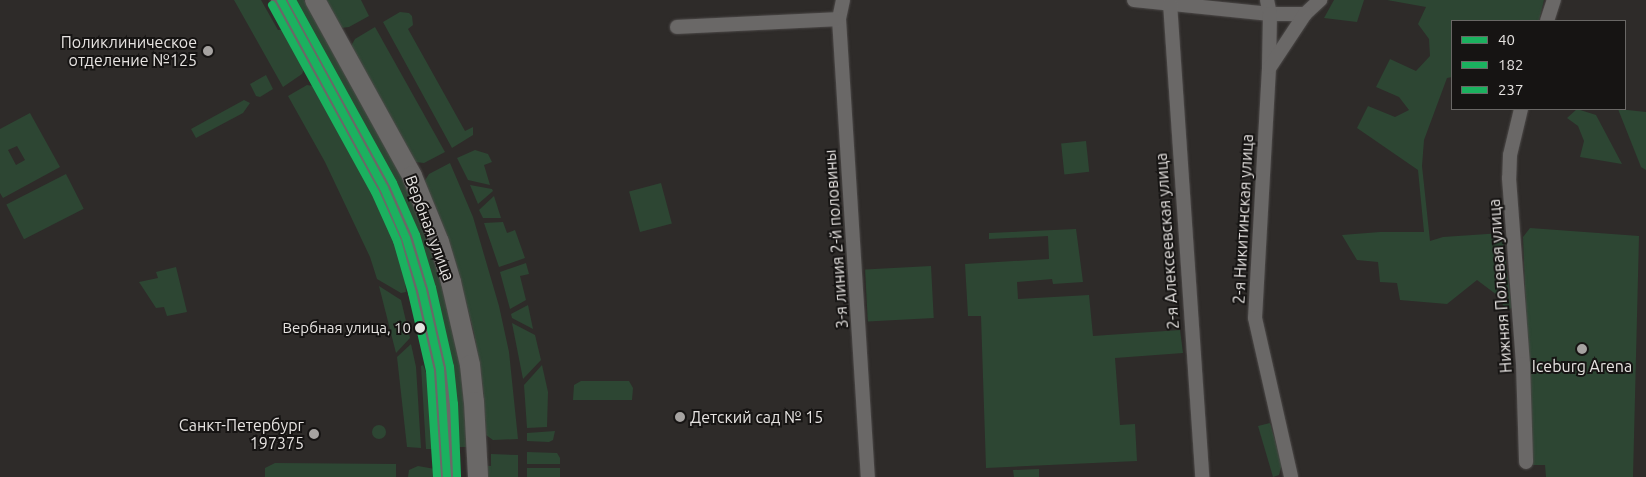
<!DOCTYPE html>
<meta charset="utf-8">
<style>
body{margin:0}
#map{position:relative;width:1646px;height:477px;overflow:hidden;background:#2e2b29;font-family:Ubuntu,sans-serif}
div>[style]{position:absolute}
.green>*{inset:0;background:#2d4633;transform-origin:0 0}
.round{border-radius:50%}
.roads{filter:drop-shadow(0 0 1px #4c4948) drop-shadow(0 0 1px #4c4948)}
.minor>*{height:14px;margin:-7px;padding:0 7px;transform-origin:7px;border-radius:7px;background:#6a6867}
.secondary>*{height:20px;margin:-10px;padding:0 10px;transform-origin:10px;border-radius:10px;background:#6a6867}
.bus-1>*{height:8px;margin:-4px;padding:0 4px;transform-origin:4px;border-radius:4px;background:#1bb15f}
.bus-2>*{height:8px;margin:-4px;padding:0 4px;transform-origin:4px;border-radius:4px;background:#1bb15f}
.bus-3>*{height:8px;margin:-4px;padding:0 4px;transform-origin:4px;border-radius:4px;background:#1bb15f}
.dots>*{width:14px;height:14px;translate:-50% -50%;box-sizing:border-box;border:2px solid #161413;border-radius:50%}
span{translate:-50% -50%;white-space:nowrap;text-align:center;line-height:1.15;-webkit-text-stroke:4px #161413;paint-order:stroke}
.bus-label{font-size:15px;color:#e6e3e1}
.right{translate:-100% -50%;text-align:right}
.poi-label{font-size:16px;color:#e6e3e1}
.left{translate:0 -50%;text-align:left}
.street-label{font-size:16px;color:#e6e3e1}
.legend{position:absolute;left:1451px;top:20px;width:175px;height:90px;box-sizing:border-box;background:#161413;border:1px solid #696765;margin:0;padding:6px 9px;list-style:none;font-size:15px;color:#e6e3e1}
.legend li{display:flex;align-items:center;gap:10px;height:25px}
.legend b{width:25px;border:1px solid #696765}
</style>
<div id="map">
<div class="green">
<i style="clip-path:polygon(234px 0,261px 0,278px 30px,286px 30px,306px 65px,302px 74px,283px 87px)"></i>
<i style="clip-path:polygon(289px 0,304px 0,405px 181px,417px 210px,443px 285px,462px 366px,468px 447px,455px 447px,439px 323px)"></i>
<i style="clip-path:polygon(326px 0,361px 0,369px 16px,349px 27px,341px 28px)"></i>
<i style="clip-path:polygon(1334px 0,1364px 0,1357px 22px,1324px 18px)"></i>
<i style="clip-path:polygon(1387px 0,1544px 0,1539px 21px,1452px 21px,1452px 77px,1447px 78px,1424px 140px,1422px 166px,1430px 241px,1443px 237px,1502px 233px,1512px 308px,1506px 310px,1497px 295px,1477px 280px,1447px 304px,1400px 300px,1397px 283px,1380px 282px,1378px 262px,1357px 260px,1342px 235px,1380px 232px,1424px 232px,1418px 170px,1357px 128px,1368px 106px,1395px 117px,1409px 110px,1399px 97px,1376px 87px,1390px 59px,1416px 71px,1430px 56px,1429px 39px,1418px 24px,1426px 7px)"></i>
<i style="clip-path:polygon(400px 12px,409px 13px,412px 16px,413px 25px,408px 29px,465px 131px,473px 127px,473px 135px,452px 148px,383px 22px)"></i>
<i style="clip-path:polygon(375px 27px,445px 152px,424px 163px,415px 162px,351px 46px,355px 39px)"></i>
<i style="clip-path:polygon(266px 75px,273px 89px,260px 97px,256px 96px,250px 84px)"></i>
<i style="clip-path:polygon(307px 85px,319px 87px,376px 192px,404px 263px,406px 292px,401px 293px,377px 279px,370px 257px,325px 162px,288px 96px)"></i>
<i style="clip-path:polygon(244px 100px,250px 103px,243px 113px,196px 138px,191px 129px)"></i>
<i style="clip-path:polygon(1577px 109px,1596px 115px,1622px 164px,1580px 157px,1584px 141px,1578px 126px,1567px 118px)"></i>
<i style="clip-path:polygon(1618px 109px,1646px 112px,1646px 170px,1641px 167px)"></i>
<i style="clip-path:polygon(evenodd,30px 113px,60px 167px,3px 198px,0 193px,0 129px,30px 113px,17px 146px,25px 160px,16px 165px,8px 150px,17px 146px)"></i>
<i style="left:1086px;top:141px;width:31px;height:25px;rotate:84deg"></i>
<i style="clip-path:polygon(475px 150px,488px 154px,492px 162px,484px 165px,490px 185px,468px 180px,457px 158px)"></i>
<i style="clip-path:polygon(450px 163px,473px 217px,499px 306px,509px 352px,518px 439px,493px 440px,486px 435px,483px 389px,474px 333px,459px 276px,424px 182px,429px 174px)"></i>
<i style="left:66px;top:174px;width:39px;height:67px;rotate:63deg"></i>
<i style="left:661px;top:183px;width:42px;height:33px;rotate:75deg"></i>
<i style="clip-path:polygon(470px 185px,492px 189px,493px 191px,478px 204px)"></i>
<i style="clip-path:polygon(494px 196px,501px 218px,483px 218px,479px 210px)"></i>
<i style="clip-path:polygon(503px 222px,507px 233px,515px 230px,525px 258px,499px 267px,484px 223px)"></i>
<i style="clip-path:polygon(1530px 228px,1639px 236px,1633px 477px,1546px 477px,1545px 465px,1532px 465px,1523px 237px)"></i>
<i style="clip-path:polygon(1076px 229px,1083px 282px,1053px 284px,1052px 279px,1017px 282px,1018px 299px,1089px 295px,1093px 336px,1180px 330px,1183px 353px,1115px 358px,1120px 425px,1135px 424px,1137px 461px,986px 468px,981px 316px,968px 316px,965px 264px,1049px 259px,1048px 236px,989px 239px,989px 233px)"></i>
<i style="clip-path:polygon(526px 263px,529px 274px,520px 276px,526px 300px,510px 309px,500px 272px)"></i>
<i style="left:931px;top:266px;width:52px;height:66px;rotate:87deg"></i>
<i style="clip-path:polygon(176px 267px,187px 312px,167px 316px,164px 307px,156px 308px,139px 282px,158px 278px,156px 272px)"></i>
<i style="clip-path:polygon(379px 286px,401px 300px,410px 338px,396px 353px)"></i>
<i style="clip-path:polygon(528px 305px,533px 329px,512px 318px,511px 314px)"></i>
<i style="clip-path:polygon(512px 323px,535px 335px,541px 360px,523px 379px)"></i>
<i style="clip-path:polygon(411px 344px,416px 367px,421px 448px,407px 447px,397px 357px)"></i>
<i style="clip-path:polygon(423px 365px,434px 393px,436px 447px,431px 449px,426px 449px,421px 366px)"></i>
<i style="clip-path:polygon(542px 365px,548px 392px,547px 427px,527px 428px,524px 385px)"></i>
<i style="clip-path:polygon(581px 381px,629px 381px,633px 388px,632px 400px,573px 400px,574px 385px)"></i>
<i style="clip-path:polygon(1270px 423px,1282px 464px,1279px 475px,1273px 477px,1258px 426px)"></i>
<i class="round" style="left:372px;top:425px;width:14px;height:14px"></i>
<i style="clip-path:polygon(555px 431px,553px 440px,549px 442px,527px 441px,527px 433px)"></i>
<i style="clip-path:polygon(527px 452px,557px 453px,560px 458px,560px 464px,527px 464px)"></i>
<i style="clip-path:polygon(491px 454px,518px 455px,518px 477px,486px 477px,486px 466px,491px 466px)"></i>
<i style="clip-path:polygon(275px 463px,396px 464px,396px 477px,265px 477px,265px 468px)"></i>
<i style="clip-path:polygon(418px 466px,435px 469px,437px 477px,408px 477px,409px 470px)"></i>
<i style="left:527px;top:468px;width:33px;height:9px"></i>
<i style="clip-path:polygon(1039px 469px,1039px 477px,1014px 477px,1013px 470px)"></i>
</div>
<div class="roads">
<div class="minor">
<i style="left:843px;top:0;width:19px;rotate:102deg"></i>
<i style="left:839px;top:19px;width:459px;rotate:86.4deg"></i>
<i style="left:1134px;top:0;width:137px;rotate:5.9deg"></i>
<i style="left:1270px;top:14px;width:35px"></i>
<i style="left:1305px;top:14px;width:21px;rotate:-43deg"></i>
<i style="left:1267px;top:0;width:14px;rotate:78deg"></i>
<i style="left:1270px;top:14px;width:54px;rotate:91.1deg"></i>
<i style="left:1269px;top:68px;width:250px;rotate:93.2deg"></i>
<i style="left:1255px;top:318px;width:163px;rotate:77.2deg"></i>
<i style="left:1170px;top:3px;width:475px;rotate:86.1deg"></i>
<i style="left:1547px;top:21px;width:22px;rotate:-72deg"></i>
<i style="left:677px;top:27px;width:162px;rotate:-2.8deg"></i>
<i style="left:1270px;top:67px;width:64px;rotate:-56.6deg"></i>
<i style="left:1521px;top:109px;width:47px;rotate:103.4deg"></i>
<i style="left:1510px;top:155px;width:23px;rotate:92deg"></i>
<i style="left:1509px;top:178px;width:187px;rotate:85.7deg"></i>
<i style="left:1523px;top:364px;width:98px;rotate:88.2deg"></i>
</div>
<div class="secondary">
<i style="left:281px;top:0;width:214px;rotate:61.3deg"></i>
<i style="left:384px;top:188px;width:55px;rotate:66.3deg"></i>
<i style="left:406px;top:238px;width:54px;rotate:72.9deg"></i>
<i style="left:422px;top:290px;width:81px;rotate:77.2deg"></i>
<i style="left:440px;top:369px;width:35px;rotate:83deg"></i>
<i style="left:444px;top:404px;width:73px;rotate:87.6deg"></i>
<i style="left:315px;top:0;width:201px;rotate:61.1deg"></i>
<i style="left:412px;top:176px;width:71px;rotate:67.8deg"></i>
<i style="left:439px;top:242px;width:42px;rotate:73.3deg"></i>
<i style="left:451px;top:282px;width:85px;rotate:77.1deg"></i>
<i style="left:470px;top:365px;width:37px;rotate:84deg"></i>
<i style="left:474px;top:402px;width:75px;rotate:86.9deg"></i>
</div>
</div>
<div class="bus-1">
<i style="left:281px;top:0;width:214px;rotate:61.3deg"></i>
<i style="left:384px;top:188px;width:55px;rotate:66.3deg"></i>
<i style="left:406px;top:238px;width:54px;rotate:72.9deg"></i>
<i style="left:422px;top:290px;width:81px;rotate:77.2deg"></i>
<i style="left:440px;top:369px;width:108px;rotate:86.3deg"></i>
</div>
<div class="bus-2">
<i style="left:272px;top:5px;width:213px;rotate:61.2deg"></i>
<i style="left:375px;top:192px;width:54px;rotate:65.8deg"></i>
<i style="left:397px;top:241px;width:54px;rotate:73.9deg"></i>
<i style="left:412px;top:293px;width:80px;rotate:77deg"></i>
<i style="left:430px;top:371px;width:106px;rotate:86.2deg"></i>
</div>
<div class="bus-3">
<i style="left:292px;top:0;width:209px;rotate:61.1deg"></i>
<i style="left:393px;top:183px;width:57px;rotate:66.1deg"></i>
<i style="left:416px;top:235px;width:55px;rotate:73.2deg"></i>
<i style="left:432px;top:288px;width:81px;rotate:77.2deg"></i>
<i style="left:450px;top:367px;width:37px;rotate:84deg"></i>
<i style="left:454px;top:404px;width:73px;rotate:87.6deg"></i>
</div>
<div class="dots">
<i style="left:208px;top:51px;background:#a6a3a1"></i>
<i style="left:420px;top:328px;background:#e6e3e1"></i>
<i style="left:1582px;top:349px;background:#a6a3a1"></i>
<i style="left:680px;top:417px;background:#a6a3a1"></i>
<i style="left:314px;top:434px;background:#a6a3a1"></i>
</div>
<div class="bus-label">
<span class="right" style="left:411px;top:328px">Вербная улица, 10</span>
</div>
<div class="poi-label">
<span class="right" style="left:197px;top:51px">Поликлиническое<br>отделение №125</span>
<span style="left:1582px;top:366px">Iceburg Arena</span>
<span class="left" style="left:690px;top:417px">Детский сад № 15</span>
<span class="right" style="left:304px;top:434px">Санкт-Петербург<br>197375</span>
</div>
<div class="street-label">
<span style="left:1243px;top:219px;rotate:-87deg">2-я Никитинская улица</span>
<span style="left:430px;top:228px;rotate:69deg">Вербная улица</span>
<span style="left:836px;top:239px;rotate:-94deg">3-я линия 2-й половины</span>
<span style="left:1167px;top:241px;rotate:-94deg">2-я Алексеевская улица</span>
<span style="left:1500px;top:286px;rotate:-94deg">Нижняя Полевая улица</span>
</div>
<ul class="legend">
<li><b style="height:6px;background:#1bb15f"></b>40</li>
<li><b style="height:6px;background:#1bb15f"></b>182</li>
<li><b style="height:6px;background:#1bb15f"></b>237</li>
</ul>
</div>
